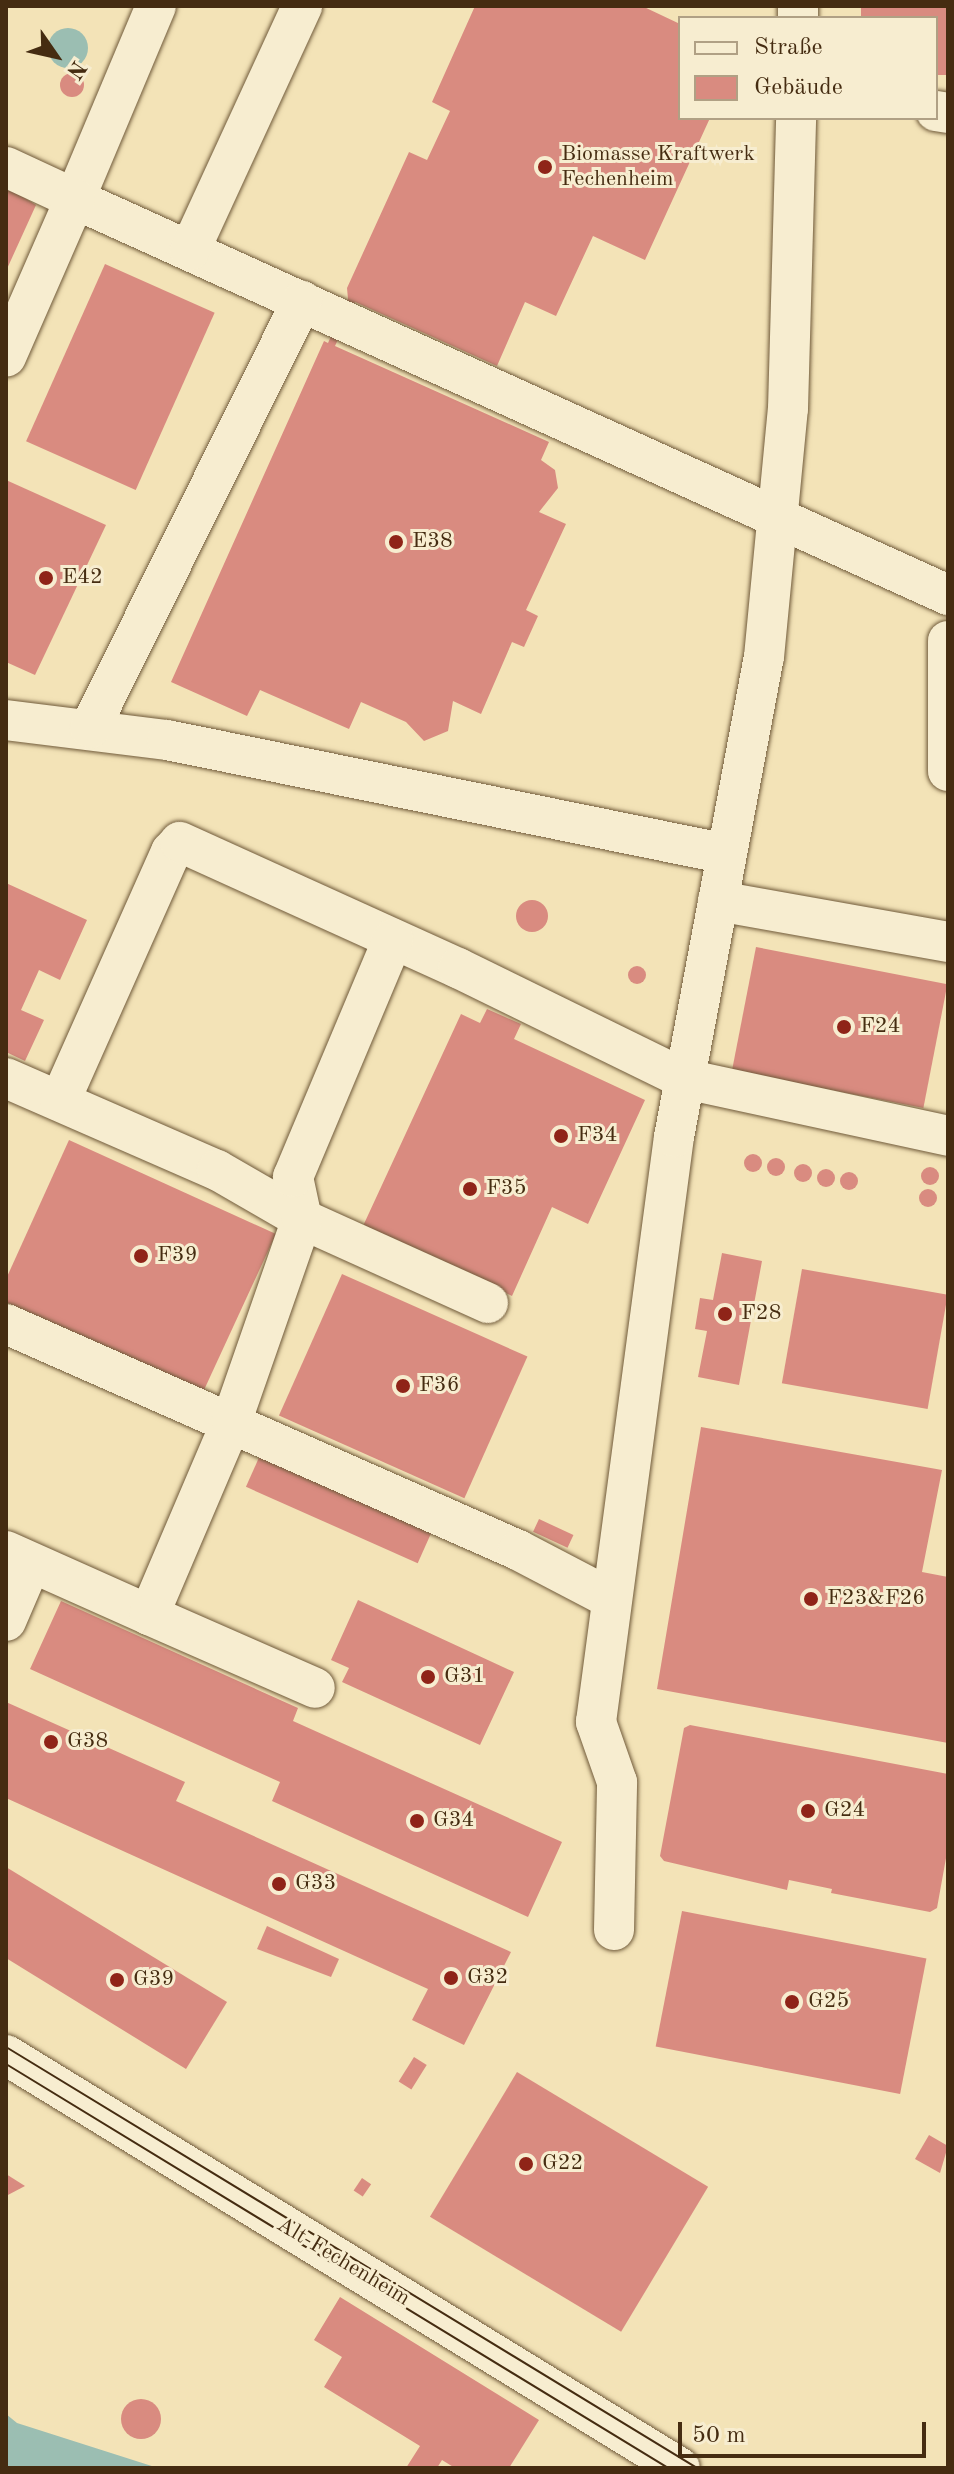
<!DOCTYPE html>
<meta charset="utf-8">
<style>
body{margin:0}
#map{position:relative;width:954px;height:2474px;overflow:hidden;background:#f3e3b7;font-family:"Old Standard TT",serif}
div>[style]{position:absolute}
.water>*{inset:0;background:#9bbeb2}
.round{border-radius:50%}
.building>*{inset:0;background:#d98b80;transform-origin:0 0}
.roads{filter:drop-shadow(0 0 2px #705a3a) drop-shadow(0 0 2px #705a3a)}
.minor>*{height:40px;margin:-20px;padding:0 20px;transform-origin:20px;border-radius:20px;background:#f7edd0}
.tram>*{height:2px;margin:-1px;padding:0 1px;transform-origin:1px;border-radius:1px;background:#452c11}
.dots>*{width:22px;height:22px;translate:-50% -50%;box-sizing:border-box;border:4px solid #f7edd0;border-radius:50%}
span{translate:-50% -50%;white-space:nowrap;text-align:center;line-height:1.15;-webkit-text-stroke:6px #f7edd0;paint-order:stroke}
.poi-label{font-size:22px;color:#452c11}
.left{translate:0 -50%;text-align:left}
.street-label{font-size:22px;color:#452c11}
.frame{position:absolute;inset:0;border:8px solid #452c11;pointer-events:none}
.legend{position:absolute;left:678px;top:16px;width:260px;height:104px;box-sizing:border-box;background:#f7edd0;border:2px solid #b0a084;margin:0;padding:10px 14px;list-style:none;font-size:24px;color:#452c11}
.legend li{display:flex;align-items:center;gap:16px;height:40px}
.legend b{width:40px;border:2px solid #b0a084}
.north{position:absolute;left:16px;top:16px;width:80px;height:80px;-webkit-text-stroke:6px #f7edd0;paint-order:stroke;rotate:124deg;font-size:22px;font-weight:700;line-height:32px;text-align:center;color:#452c11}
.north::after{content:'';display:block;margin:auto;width:28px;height:36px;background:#452c11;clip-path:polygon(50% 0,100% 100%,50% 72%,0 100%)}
.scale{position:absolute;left:678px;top:2422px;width:248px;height:36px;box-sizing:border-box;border:4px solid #452c11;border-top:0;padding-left:10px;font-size:24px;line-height:28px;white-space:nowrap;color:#452c11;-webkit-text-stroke:6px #f7edd0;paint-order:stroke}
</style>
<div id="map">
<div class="water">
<i class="round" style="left:48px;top:28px;width:40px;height:40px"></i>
<i style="clip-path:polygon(6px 2414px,17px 2423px,158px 2468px,6px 2468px)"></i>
</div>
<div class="building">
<i style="clip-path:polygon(475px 6px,642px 6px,680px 24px,680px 118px,710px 118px,645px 260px,593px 236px,556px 316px,525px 302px,497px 366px,355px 302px,335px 346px,549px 442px,541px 460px,555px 470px,558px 488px,539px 512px,566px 524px,526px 610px,538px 616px,524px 647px,512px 642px,481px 714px,453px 701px,448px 731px,424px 741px,406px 722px,361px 702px,349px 729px,260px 690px,247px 716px,171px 682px,324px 341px,328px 343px,348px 299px,347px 288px,409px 152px,427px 160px,450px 111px,432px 102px)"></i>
<i style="clip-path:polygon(861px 6px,948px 6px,948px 75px,936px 75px,936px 18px,861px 18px)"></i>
<i class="round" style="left:60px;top:73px;width:24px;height:24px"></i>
<i style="clip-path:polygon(6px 186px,36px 205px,6px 271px)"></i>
<i style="left:105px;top:264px;width:120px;height:194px;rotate:24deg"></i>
<i style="clip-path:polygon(6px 480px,106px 525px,35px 675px,6px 662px)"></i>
<i style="clip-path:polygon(6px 883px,87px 920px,60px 980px,39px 970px,21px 1010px,44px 1020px,25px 1061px,6px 1052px)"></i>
<i class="round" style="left:516px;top:900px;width:32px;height:32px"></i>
<i style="left:756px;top:947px;width:195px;height:126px;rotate:11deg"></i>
<i class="round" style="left:628px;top:966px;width:18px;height:18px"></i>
<i style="clip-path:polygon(487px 1009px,521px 1024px,514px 1039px,645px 1100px,588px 1224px,552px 1207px,512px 1296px,363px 1226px,461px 1014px,480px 1023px)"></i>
<i style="clip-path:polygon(69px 1140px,276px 1234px,204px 1390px,6px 1302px,6px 1279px)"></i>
<i class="round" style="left:744px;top:1154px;width:18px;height:18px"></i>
<i class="round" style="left:767px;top:1158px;width:18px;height:18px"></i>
<i class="round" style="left:794px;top:1164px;width:18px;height:18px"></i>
<i class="round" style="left:921px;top:1167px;width:18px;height:18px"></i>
<i class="round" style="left:817px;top:1169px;width:18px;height:18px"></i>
<i class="round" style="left:840px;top:1172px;width:18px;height:18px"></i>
<i class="round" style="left:919px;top:1189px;width:18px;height:18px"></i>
<i style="clip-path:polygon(722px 1253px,762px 1261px,739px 1385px,698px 1377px,707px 1331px,695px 1329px,700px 1298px,713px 1300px)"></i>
<i style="left:802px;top:1269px;width:148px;height:116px;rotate:10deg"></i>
<i style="left:342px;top:1274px;width:203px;height:155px;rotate:24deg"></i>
<i style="clip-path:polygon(701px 1427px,942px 1470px,922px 1572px,948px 1577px,948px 1743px,657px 1689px)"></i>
<i style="left:261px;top:1453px;width:188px;height:37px;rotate:24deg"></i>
<i style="left:539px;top:1519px;width:38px;height:14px;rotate:25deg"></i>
<i style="clip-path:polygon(358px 1600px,514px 1672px,480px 1745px,342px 1682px,349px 1668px,331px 1660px)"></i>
<i style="clip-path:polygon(61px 1601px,298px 1708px,293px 1721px,562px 1842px,528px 1917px,272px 1801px,280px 1782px,30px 1669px)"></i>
<i style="clip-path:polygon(6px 1702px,185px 1782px,176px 1801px,511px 1952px,464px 2045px,412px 2020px,428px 1989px,6px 1798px)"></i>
<i style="clip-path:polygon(690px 1725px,948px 1774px,948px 1847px,937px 1908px,930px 1912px,831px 1893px,832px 1889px,789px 1880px,787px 1890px,664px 1861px,660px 1856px,684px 1728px)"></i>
<i style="clip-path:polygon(6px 1867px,227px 2002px,186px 2069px,6px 1958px)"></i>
<i style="left:682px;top:1911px;width:249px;height:138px;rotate:11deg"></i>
<i style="clip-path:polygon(267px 1926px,339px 1959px,331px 1977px,257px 1949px)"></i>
<i style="left:414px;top:2057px;width:15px;height:29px;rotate:32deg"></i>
<i style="left:517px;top:2072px;width:223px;height:169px;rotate:31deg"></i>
<i style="clip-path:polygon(929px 2135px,948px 2146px,940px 2173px,915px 2159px)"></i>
<i style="clip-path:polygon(6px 2174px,25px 2186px,6px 2196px)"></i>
<i style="left:362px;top:2178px;width:11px;height:15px;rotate:34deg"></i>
<i style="clip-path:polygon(340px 2297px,539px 2420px,509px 2468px,455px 2468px,442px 2460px,437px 2468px,406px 2468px,420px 2446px,324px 2387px,342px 2357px,314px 2340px)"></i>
<i class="round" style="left:121px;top:2399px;width:40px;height:40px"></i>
</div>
<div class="roads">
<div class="minor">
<i style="left:156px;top:6px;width:209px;rotate:112.8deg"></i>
<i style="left:75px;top:199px;width:959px;rotate:24.4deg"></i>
<i style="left:798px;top:18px;width:12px;rotate:-90deg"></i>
<i style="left:936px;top:111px;width:12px;rotate:9deg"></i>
<i style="left:6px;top:167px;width:76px;rotate:24.9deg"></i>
<i style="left:75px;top:199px;width:172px;rotate:113.6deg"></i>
<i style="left:190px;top:250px;width:268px;rotate:-65.3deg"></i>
<i style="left:948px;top:641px;width:130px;rotate:90deg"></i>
<i style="left:6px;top:720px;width:162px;rotate:7.1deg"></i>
<i style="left:167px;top:740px;width:571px;rotate:11.51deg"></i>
<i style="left:90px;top:728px;width:477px;rotate:-63.6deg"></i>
<i style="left:718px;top:901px;width:234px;rotate:10.1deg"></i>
<i style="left:6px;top:1078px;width:230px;rotate:23.6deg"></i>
<i style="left:217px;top:1170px;width:98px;rotate:30deg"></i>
<i style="left:302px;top:1219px;width:204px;rotate:24.3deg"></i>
<i style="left:60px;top:1101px;width:273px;rotate:-66deg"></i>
<i style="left:171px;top:852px;width:13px;rotate:-48deg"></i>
<i style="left:180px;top:842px;width:305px;rotate:24.4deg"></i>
<i style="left:458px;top:968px;width:253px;rotate:26.1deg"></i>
<i style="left:685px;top:1079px;width:269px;rotate:12.2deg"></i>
<i style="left:6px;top:1324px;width:560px;rotate:23.82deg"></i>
<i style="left:518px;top:1550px;width:104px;rotate:27.6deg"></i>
<i style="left:6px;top:1551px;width:157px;rotate:24.1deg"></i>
<i style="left:149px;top:1615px;width:212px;rotate:-66.9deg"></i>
<i style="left:232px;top:1420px;width:213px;rotate:-70.8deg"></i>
<i style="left:302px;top:1219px;width:43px;rotate:-102.1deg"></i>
<i style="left:293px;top:1177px;width:258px;rotate:-67.2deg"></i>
<i style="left:149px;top:1615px;width:181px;rotate:23.7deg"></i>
<i style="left:6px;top:1621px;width:63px;rotate:-66.7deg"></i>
<i style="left:614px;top:1930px;width:148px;rotate:-88.8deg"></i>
<i style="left:617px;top:1782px;width:64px;rotate:-109.3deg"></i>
<i style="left:596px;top:1722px;width:590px;rotate:-82.41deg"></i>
<i style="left:674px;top:1137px;width:488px;rotate:-79.4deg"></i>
<i style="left:764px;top:657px;width:249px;rotate:-84.5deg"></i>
<i style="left:788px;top:409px;width:291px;rotate:-88.4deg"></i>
<i style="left:6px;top:2055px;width:790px;rotate:31.5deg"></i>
</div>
</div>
<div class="tram">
<i style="left:6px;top:2047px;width:809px;rotate:31.35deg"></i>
<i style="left:6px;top:2064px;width:776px;rotate:31.39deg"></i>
</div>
<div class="dots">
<i style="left:545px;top:167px;background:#8f2418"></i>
<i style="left:396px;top:542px;background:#8f2418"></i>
<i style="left:46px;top:578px;background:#8f2418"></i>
<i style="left:844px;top:1027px;background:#8f2418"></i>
<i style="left:561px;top:1136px;background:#8f2418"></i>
<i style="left:470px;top:1189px;background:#8f2418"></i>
<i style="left:141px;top:1256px;background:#8f2418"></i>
<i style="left:725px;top:1314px;background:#8f2418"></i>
<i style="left:403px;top:1386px;background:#8f2418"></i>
<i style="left:811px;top:1599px;background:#8f2418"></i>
<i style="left:428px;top:1677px;background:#8f2418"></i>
<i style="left:51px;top:1742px;background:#8f2418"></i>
<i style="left:808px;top:1811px;background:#8f2418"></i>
<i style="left:417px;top:1821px;background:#8f2418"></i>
<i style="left:279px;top:1884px;background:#8f2418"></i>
<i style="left:451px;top:1978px;background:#8f2418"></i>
<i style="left:117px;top:1980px;background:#8f2418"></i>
<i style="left:792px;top:2002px;background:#8f2418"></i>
<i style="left:526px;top:2164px;background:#8f2418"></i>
</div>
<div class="poi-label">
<span class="left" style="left:561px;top:167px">Biomasse Kraftwerk<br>Fechenheim</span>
<span class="left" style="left:412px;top:542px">E38</span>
<span class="left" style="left:62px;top:578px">E42</span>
<span class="left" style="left:860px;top:1027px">F24</span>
<span class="left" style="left:577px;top:1136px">F34</span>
<span class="left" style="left:486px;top:1189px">F35</span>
<span class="left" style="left:157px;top:1256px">F39</span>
<span class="left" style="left:741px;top:1314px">F28</span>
<span class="left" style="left:419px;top:1386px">F36</span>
<span class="left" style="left:827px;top:1599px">F23&amp;F26</span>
<span class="left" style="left:444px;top:1677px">G31</span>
<span class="left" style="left:67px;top:1742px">G38</span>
<span class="left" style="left:824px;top:1811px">G24</span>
<span class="left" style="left:433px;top:1821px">G34</span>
<span class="left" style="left:295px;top:1884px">G33</span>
<span class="left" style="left:467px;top:1978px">G32</span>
<span class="left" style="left:133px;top:1980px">G39</span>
<span class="left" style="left:808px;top:2002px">G25</span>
<span class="left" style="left:542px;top:2164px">G22</span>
</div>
<div class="street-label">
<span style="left:343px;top:2262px;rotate:31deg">Alt-Fechenheim</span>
</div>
<div class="frame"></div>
<ul class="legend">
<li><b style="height:10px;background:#f7edd0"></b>Straße</li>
<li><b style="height:22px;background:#d98b80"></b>Gebäude</li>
</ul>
<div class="north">N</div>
<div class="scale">50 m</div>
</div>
